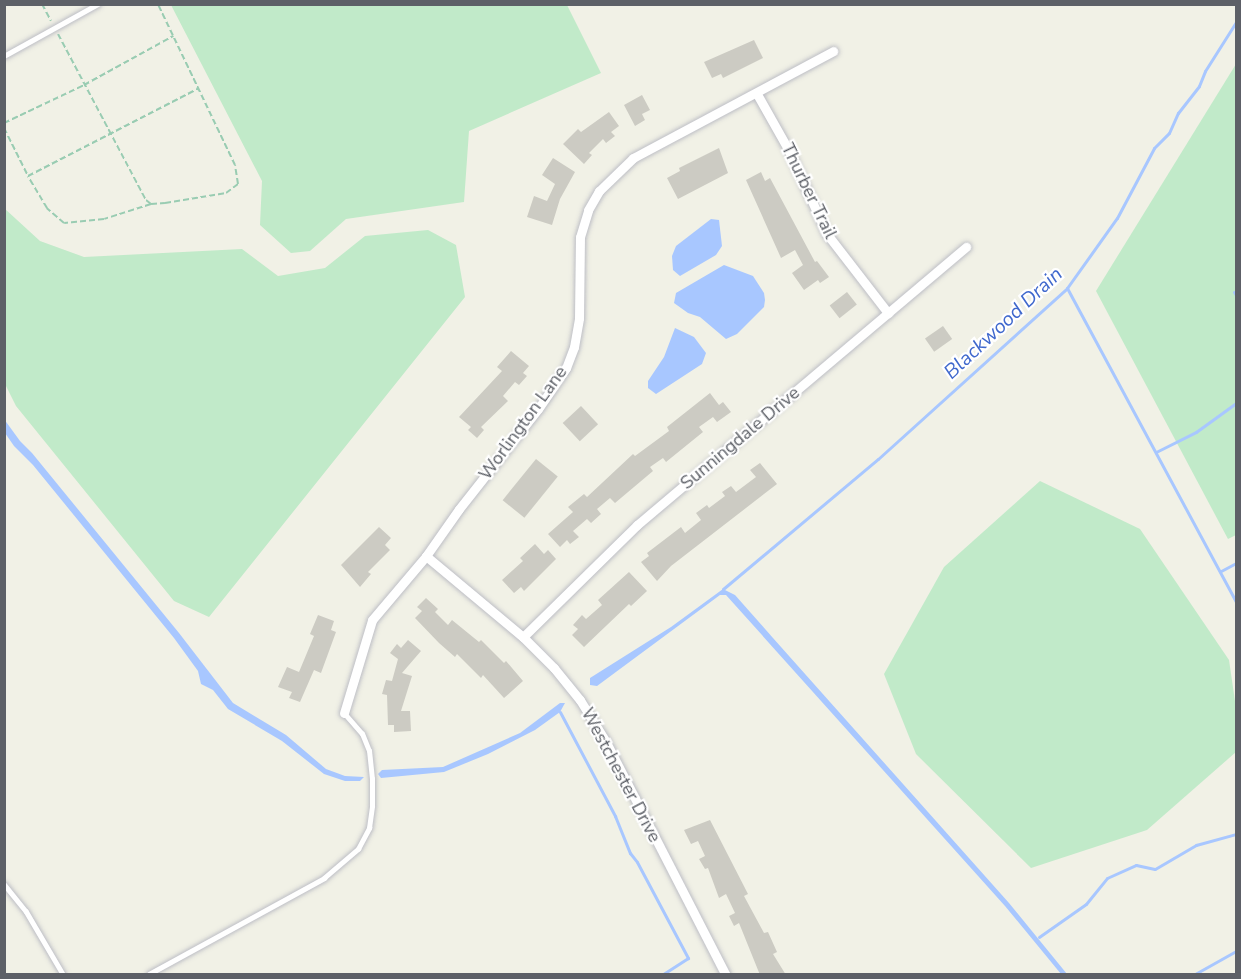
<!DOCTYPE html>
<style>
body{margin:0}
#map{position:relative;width:1241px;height:979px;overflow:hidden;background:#f1f1e6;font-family:"Nunito Sans",sans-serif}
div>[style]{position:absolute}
.green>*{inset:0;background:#c1eac9}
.water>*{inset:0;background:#a8c7ff}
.stream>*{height:3px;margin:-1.5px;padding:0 1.5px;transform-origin:1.5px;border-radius:1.5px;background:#a8c7ff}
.building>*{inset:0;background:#cccbc3;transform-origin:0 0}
.path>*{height:2px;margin-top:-1px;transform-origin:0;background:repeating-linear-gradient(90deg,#99ccb2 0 6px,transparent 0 9px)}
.roads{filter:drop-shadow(0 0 2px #bdbec5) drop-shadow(0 0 2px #bdbec5)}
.lane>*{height:4.5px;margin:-2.25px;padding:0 2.25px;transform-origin:2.25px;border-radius:2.25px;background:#fff}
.street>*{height:9px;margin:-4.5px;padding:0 4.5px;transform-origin:4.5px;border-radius:4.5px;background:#fff}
span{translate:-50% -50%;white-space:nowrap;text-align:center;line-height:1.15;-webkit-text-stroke:4.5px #fff;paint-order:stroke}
.street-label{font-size:18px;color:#5d6067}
.water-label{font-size:20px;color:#3f68cd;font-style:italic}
.frame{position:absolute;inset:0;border:6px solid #5d6067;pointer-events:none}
</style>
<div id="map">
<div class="green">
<i style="clip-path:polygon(171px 5px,567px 5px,601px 73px,469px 131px,464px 202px,346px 219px,310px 251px,291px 253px,260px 225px,262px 181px)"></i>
<i style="clip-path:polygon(1236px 64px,1236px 535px,1228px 539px,1096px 291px)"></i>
<i style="clip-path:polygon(4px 208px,40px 241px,84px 257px,242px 249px,278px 276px,325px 268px,365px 236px,428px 230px,456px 245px,465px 297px,209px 617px,174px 601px,16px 406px,5px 384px)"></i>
<i style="clip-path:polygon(1040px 481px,1140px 529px,1229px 660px,1236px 708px,1236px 752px,1147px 830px,1031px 868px,916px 754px,884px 674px,944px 567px)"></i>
</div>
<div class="water">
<i style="clip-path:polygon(711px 219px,719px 220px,722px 246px,716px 255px,680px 276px,673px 270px,672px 256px,676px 246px)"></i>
<i style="clip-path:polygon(724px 265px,753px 276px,764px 293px,765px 300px,764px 307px,737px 334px,726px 339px,700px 317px,688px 313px,674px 303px,676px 293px)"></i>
<i style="clip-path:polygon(675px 328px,694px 337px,706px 353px,702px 364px,656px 394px,648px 388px,648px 381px,664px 357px)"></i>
<i style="clip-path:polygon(4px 419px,20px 441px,32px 453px,179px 633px,233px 703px,286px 735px,326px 769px,345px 776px,364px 777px,360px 781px,345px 781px,324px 774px,282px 741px,228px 709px,213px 690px,201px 684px,198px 671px,174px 638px,33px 465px,14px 446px,5px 433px)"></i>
<i style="clip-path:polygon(723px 589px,735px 595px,773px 638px,1009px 903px,1067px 974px,1061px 974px,1005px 906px,726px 595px,720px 595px,597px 686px,590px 685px,590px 678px,671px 627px)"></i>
<i style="clip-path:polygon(560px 703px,565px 703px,560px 712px,535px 730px,488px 754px,444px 772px,381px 778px,378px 774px,382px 770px,443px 767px,520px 733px)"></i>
</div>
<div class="stream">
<i style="left:1067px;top:288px;width:357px;rotate:61.7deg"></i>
<i style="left:1234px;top:292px;width:4px;rotate:56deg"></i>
<i style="left:1156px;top:452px;width:45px;rotate:-26.6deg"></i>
<i style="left:1196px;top:432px;width:49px;rotate:-35.9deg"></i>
<i style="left:1221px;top:571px;width:17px;rotate:-28deg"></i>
<i style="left:723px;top:589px;width:202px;rotate:-40deg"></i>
<i style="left:878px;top:459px;width:255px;rotate:-42.1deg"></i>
<i style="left:1067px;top:288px;width:86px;rotate:-54.5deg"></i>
<i style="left:1117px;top:218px;width:79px;rotate:-62.1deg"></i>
<i style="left:1154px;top:148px;width:21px;rotate:-45deg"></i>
<i style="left:1169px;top:133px;width:22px;rotate:-66deg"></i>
<i style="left:1178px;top:113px;width:34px;rotate:-52deg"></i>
<i style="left:1199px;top:86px;width:16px;rotate:-68deg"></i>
<i style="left:1205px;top:71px;width:58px;rotate:-57.7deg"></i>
<i style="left:560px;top:712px;width:118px;rotate:62.1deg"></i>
<i style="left:615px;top:816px;width:40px;rotate:68deg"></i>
<i style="left:630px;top:853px;width:11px;rotate:52deg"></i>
<i style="left:637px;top:862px;width:109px;rotate:62deg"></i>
<i style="left:688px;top:958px;width:30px;rotate:147deg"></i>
<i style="left:1039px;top:937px;width:57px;rotate:-35.1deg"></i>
<i style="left:1086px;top:904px;width:33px;rotate:-51deg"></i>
<i style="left:1107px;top:878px;width:32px;rotate:-24deg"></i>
<i style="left:1136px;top:865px;width:19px;rotate:12deg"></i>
<i style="left:1155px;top:869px;width:48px;rotate:-30.3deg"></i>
<i style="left:1196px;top:845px;width:41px;rotate:-15.4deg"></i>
<i style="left:1195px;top:974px;width:47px;rotate:-29.3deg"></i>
</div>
<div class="building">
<i style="clip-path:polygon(754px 40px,763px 58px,723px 78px,721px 74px,712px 78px,704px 62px)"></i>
<i style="clip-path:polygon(642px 95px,650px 110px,642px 114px,645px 120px,635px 126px,624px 105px)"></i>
<i style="clip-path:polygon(609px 112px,619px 126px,611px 132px,615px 136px,606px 143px,603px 139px,589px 153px,592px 155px,584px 164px,563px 144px,578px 129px,581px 132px)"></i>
<i style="clip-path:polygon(719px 148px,728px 173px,678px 199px,667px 178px,680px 171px,679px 168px)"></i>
<i style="clip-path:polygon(553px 158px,575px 172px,560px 199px,552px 225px,527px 217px,534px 196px,547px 201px,555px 184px,542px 175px)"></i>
<i style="clip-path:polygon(761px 172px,765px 181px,770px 178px,815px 262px,817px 261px,829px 277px,820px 283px,818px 280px,804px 290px,792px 273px,803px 265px,795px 250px,781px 258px,746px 180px)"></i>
<i style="left:847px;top:292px;width:16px;height:22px;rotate:52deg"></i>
<i style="left:943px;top:326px;width:16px;height:22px;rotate:55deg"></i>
<i style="clip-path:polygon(511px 351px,529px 366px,523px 373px,527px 376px,519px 385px,515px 382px,503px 396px,508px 401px,481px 427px,484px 430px,477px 438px,468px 430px,471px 427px,459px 417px,502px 371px,497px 367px)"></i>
<i style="clip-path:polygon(710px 393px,719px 405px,723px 402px,731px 412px,717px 422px,713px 417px,699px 427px,703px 432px,666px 462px,663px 458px,650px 467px,653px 471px,615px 503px,610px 498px,597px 509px,601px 514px,591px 523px,587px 519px,573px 531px,579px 537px,570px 544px,567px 540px,560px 547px,548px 534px,573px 512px,568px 507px,584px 494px,587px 497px,633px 454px,635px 456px,669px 431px,667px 427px)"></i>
<i style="left:581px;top:406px;width:25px;height:25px;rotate:47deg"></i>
<i style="left:536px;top:459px;width:28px;height:53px;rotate:39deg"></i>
<i style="clip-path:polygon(760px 463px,777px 484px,671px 566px,657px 581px,641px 562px,649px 556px,647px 553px,681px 527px,685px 533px,701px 520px,696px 513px,707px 505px,709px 508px,725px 496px,722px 492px,731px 486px,736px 492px,756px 477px,750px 470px)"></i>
<i style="clip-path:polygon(379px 527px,391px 538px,385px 545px,390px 550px,368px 572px,371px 574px,360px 587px,341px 565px)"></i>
<i style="clip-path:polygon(535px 544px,544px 554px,548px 550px,556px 559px,524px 591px,521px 587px,514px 593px,502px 580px,523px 561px,520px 558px)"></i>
<i style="clip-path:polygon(629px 572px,647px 591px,631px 606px,629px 604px,584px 647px,572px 635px,578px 629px,573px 625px,582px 615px,586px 619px,602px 605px,598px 600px)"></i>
<i style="clip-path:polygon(426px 598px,438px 609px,435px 612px,448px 625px,452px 620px,479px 642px,481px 640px,504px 663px,506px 661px,523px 681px,504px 698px,483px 675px,481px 678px,457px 654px,455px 657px,439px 643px,415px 618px,422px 611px,417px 607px)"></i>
<i style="clip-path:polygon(318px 615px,334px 621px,331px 630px,336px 632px,321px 673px,314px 670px,300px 702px,289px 698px,292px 692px,278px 687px,287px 667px,299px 672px,314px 636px,310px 634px)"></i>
<i style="clip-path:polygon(408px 640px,421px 651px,402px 673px,412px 676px,401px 711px,410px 711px,411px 731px,394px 732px,394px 725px,388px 725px,387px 695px,382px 694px,386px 680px,392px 681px,398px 659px,390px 653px,397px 644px,401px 648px)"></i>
<i style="clip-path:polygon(710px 820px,748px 894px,744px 896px,764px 933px,768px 932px,777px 952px,773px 954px,786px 975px,760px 975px,739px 923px,734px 926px,729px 916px,735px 913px,726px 894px,719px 898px,708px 868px,705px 869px,699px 859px,705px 856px,698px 841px,691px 844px,684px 830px)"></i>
</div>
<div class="path">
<i style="left:42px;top:4px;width:19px;rotate:62deg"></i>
<i style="left:58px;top:34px;width:188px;rotate:62.1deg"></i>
<i style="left:146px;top:200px;width:6px;rotate:39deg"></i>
<i style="left:151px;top:204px;width:14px;rotate:-4deg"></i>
<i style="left:165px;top:203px;width:62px;rotate:-9.3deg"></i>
<i style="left:226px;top:193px;width:15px;rotate:-37deg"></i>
<i style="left:238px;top:184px;width:19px;rotate:-99deg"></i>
<i style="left:235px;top:165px;width:178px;rotate:-115.6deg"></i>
<i style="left:4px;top:123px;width:89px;rotate:-25.4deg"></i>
<i style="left:84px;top:85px;width:102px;rotate:-28.8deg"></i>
<i style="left:4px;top:128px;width:54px;rotate:63.4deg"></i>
<i style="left:151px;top:204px;width:49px;rotate:162.3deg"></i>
<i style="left:104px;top:219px;width:40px;rotate:174.3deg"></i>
<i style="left:64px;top:223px;width:23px;rotate:-139deg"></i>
<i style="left:47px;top:208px;width:37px;rotate:-121deg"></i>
<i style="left:28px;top:176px;width:192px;rotate:-27.2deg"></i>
</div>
<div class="roads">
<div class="lane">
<i style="left:4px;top:56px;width:107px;rotate:-29deg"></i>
<i style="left:4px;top:884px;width:35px;rotate:51deg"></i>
<i style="left:26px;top:911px;width:73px;rotate:59.6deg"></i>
<i style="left:149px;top:974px;width:200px;rotate:-28.7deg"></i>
<i style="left:324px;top:878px;width:45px;rotate:-40.5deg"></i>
<i style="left:358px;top:849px;width:24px;rotate:-62deg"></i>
<i style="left:369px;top:828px;width:22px;rotate:-82deg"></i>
<i style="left:372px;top:806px;width:27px;rotate:-90deg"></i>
<i style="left:372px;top:779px;width:28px;rotate:-96deg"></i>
<i style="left:369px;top:751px;width:18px;rotate:-112deg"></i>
<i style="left:362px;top:734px;width:28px;rotate:-131deg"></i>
</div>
<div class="street">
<i style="left:757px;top:94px;width:63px;rotate:60.6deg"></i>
<i style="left:788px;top:149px;width:94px;rotate:65.4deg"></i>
<i style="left:827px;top:234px;width:100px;rotate:52.3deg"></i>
<i style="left:426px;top:556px;width:126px;rotate:39.9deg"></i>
<i style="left:523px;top:637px;width:44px;rotate:45deg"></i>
<i style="left:554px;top:668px;width:41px;rotate:50.9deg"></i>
<i style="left:580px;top:700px;width:49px;rotate:58.2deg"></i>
<i style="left:606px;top:742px;width:261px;rotate:62.8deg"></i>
<i style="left:523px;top:637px;width:160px;rotate:-44.5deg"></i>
<i style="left:637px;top:525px;width:431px;rotate:-40.2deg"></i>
<i style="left:344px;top:713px;width:97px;rotate:-73.2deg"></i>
<i style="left:372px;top:620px;width:84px;rotate:-49.8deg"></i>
<i style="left:426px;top:556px;width:57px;rotate:-54.9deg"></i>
<i style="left:459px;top:509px;width:127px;rotate:-51.7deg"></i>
<i style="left:538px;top:409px;width:50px;rotate:-55.7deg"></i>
<i style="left:566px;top:368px;width:22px;rotate:-69deg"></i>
<i style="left:574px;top:347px;width:29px;rotate:-80deg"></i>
<i style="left:579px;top:318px;width:81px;rotate:-89.3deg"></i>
<i style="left:580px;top:237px;width:28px;rotate:-73deg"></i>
<i style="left:588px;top:210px;width:22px;rotate:-60deg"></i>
<i style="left:599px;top:191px;width:47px;rotate:-44.1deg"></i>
<i style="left:633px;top:158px;width:227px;rotate:-28.1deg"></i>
</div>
</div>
<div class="street-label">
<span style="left:809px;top:191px;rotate:64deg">Thurber Trail</span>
<span style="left:523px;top:423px;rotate:-54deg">Worlington Lane</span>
<span style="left:740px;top:438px;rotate:-40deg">Sunningdale Drive</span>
<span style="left:621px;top:775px;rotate:62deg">Westchester Drive</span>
</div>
<div class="water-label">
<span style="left:1003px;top:323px;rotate:-43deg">Blackwood Drain</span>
</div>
<div class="frame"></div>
</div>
